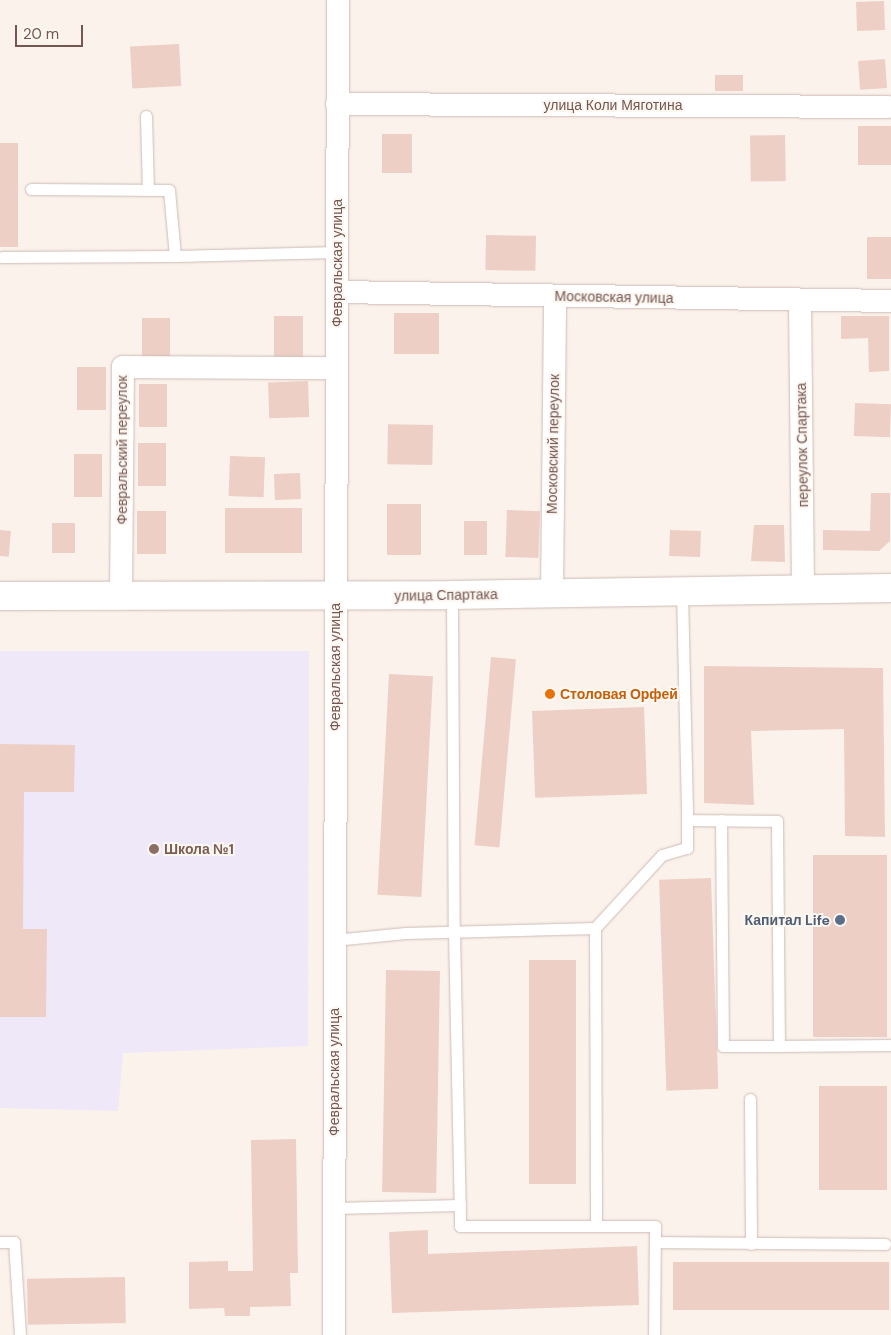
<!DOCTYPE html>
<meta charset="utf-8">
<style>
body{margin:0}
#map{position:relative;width:891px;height:1335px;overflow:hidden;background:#fbf2ec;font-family:"DM Sans",sans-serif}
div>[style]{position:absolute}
.education>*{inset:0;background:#efe8f8}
.building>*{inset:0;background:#edcfc6;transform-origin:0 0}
.roads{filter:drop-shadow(0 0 1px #cebbb5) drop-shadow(0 0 1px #cebbb5)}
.service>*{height:11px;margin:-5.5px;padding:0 5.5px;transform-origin:5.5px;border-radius:5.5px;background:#fff}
.minor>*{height:22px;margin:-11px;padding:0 11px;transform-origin:11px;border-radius:11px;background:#fff}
.tertiary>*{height:28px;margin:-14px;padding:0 14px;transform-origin:14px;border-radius:14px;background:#fff}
.dots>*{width:14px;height:14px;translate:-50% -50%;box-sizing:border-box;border:2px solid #fdf7f2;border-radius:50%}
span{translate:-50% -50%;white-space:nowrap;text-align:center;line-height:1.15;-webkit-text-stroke:4px #fdf7f2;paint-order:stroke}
.street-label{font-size:14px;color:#745751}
.food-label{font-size:14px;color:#c56008;font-weight:700}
.left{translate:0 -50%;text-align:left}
.education-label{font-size:14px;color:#785e54;font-weight:700}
.service-label{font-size:14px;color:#4e5e75;font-weight:700}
.right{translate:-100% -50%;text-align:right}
.scale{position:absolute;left:15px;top:25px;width:68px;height:22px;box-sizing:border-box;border:2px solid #745751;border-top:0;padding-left:6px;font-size:15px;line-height:18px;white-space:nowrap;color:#745751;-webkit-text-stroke:4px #fdf7f2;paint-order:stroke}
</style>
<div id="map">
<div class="education">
<i style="clip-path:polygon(0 651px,309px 651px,308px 1046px,123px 1053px,118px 1111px,0 1108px)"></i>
</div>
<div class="building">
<i style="left:884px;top:1px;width:29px;height:28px;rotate:88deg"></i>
<i style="left:179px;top:44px;width:42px;height:49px;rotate:87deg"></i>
<i style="left:885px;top:59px;width:29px;height:27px;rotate:86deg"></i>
<i style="left:715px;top:75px;width:28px;height:16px"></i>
<i style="left:891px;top:126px;width:39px;height:33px;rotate:90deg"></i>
<i style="left:382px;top:134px;width:30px;height:39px"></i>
<i style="left:785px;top:135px;width:46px;height:35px;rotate:89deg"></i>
<i style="left:0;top:143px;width:18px;height:104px"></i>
<i style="left:486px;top:235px;width:50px;height:35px;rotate:1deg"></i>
<i style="left:867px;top:237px;width:24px;height:42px"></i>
<i style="left:439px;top:313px;width:41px;height:45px;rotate:90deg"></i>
<i style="left:274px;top:316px;width:29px;height:43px"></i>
<i style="clip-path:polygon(841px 316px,889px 316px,889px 371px,869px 372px,868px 338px,841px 339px)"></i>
<i style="left:142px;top:318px;width:28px;height:43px"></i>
<i style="left:77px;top:367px;width:29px;height:43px"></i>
<i style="left:308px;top:381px;width:36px;height:40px;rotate:88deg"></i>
<i style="left:139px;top:384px;width:28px;height:43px"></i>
<i style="left:855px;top:403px;width:36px;height:33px;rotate:2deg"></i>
<i style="left:433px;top:425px;width:40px;height:45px;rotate:91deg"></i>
<i style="left:138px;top:443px;width:28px;height:43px"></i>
<i style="left:74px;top:454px;width:28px;height:43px"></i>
<i style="left:230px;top:456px;width:35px;height:40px;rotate:2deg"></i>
<i style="left:300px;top:473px;width:26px;height:26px;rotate:88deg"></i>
<i style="clip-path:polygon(871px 493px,890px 493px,890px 541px,879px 551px,823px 550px,823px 530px,870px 531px)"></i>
<i style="left:421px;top:504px;width:51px;height:34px;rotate:90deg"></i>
<i style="left:225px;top:508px;width:77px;height:45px"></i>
<i style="left:507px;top:510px;width:33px;height:47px;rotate:2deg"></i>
<i style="left:137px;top:511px;width:29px;height:43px"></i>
<i style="left:464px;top:521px;width:23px;height:34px"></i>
<i style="left:52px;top:523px;width:23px;height:30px"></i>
<i style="clip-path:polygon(754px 525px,784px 525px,785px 562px,751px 561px)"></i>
<i style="left:0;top:530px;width:11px;height:26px;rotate:5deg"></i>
<i style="left:670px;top:530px;width:31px;height:26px;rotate:2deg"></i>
<i style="left:491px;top:657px;width:25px;height:189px;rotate:5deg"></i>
<i style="clip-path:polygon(704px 666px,883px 668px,885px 837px,845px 836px,844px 729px,751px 731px,754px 805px,704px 803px)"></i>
<i style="left:389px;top:674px;width:44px;height:221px;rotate:3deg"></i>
<i style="left:644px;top:707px;width:87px;height:112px;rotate:88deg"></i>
<i style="clip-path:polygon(0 744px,75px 745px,74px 792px,24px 792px,23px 929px,47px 929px,46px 1017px,0 1017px)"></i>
<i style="left:887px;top:855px;width:182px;height:74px;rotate:90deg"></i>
<i style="left:711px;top:878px;width:211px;height:52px;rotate:88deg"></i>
<i style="left:529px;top:960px;width:47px;height:224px"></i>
<i style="left:386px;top:970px;width:54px;height:222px;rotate:1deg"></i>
<i style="left:819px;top:1086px;width:68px;height:104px"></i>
<i style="clip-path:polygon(296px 1139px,298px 1273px,290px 1273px,291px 1306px,250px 1307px,250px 1316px,225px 1316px,224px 1308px,189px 1309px,189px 1262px,228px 1261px,228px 1271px,253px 1271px,251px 1140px)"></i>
<i style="clip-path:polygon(428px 1230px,428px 1254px,637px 1246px,639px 1305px,392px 1313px,389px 1232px)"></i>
<i style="left:673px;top:1262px;width:216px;height:48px"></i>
<i style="left:125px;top:1277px;width:46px;height:98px;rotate:89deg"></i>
</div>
<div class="roads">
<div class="service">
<i style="left:146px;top:116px;width:74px;rotate:88.5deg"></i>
<i style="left:175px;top:256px;width:162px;rotate:-1.4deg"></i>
<i style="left:2px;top:257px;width:173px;rotate:-0.3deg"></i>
<i style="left:175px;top:256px;width:66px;rotate:-95.2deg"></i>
<i style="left:169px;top:190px;width:138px;rotate:-179.6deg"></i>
<i style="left:682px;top:591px;width:229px;rotate:88.7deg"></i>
<i style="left:687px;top:820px;width:90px;rotate:0.6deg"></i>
<i style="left:777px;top:821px;width:225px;rotate:89.5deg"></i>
<i style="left:779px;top:1046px;width:112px;rotate:-0.5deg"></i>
<i style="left:452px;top:595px;width:337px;rotate:89.7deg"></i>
<i style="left:454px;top:932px;width:294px;rotate:88.8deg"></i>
<i style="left:460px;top:1226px;width:195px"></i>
<i style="left:655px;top:1226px;width:109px;rotate:90.5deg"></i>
<i style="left:721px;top:820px;width:226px;rotate:89.5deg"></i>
<i style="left:723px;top:1046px;width:56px"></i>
<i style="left:595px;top:928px;width:298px;rotate:89.8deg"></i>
<i style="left:334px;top:940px;width:72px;rotate:-5.6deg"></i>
<i style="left:406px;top:933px;width:189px;rotate:-1.5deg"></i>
<i style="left:595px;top:928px;width:99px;rotate:-47.5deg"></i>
<i style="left:662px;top:855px;width:26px;rotate:-16deg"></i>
<i style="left:687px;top:848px;width:28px;rotate:-90deg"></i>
<i style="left:750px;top:1099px;width:145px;rotate:89.6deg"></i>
<i style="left:334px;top:1208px;width:126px;rotate:-1.4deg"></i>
<i style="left:0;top:1242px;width:14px"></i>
<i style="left:14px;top:1242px;width:93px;rotate:86.3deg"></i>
<i style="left:655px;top:1242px;width:230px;rotate:0.5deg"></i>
</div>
<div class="minor">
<i style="left:337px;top:104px;width:551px;rotate:0.31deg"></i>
<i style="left:337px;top:292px;width:554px;rotate:0.93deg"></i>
<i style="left:800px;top:301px;width:289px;rotate:89.4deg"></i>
<i style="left:552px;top:593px;width:297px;rotate:-89.4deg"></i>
<i style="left:121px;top:596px;width:229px;rotate:-89.5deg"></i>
<i style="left:123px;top:367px;width:213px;rotate:0.3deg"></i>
<i style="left:334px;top:1335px;width:1335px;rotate:-89.83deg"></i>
</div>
<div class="tertiary">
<i style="left:0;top:596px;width:452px;rotate:-0.1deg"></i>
<i style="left:452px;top:595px;width:439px;rotate:-0.9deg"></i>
</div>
</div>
<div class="dots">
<i style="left:550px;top:694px;background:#e8710a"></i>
<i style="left:154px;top:849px;background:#8d6e63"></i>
<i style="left:840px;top:920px;background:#5c6f8a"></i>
</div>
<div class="street-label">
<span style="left:613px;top:105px">улица Коли Мяготина</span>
<span style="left:337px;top:263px;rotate:-90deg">Февральская улица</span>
<span style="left:614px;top:297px;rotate:1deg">Московская улица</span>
<span style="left:553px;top:444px;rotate:-89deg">Московский переулок</span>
<span style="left:802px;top:445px;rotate:-91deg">переулок Спартака</span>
<span style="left:122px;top:450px;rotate:-90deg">Февральский переулок</span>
<span style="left:446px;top:595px;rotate:-1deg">улица Спартака</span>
<span style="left:335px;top:667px;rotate:-90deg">Февральская улица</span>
<span style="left:334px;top:1072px;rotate:-90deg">Февральская улица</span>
</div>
<div class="food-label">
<span class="left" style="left:560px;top:694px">Столовая Орфей</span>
</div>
<div class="education-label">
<span class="left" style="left:164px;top:849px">Школа №1</span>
</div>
<div class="service-label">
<span class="right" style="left:830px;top:920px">Капитал Life</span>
</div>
<div class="scale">20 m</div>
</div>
